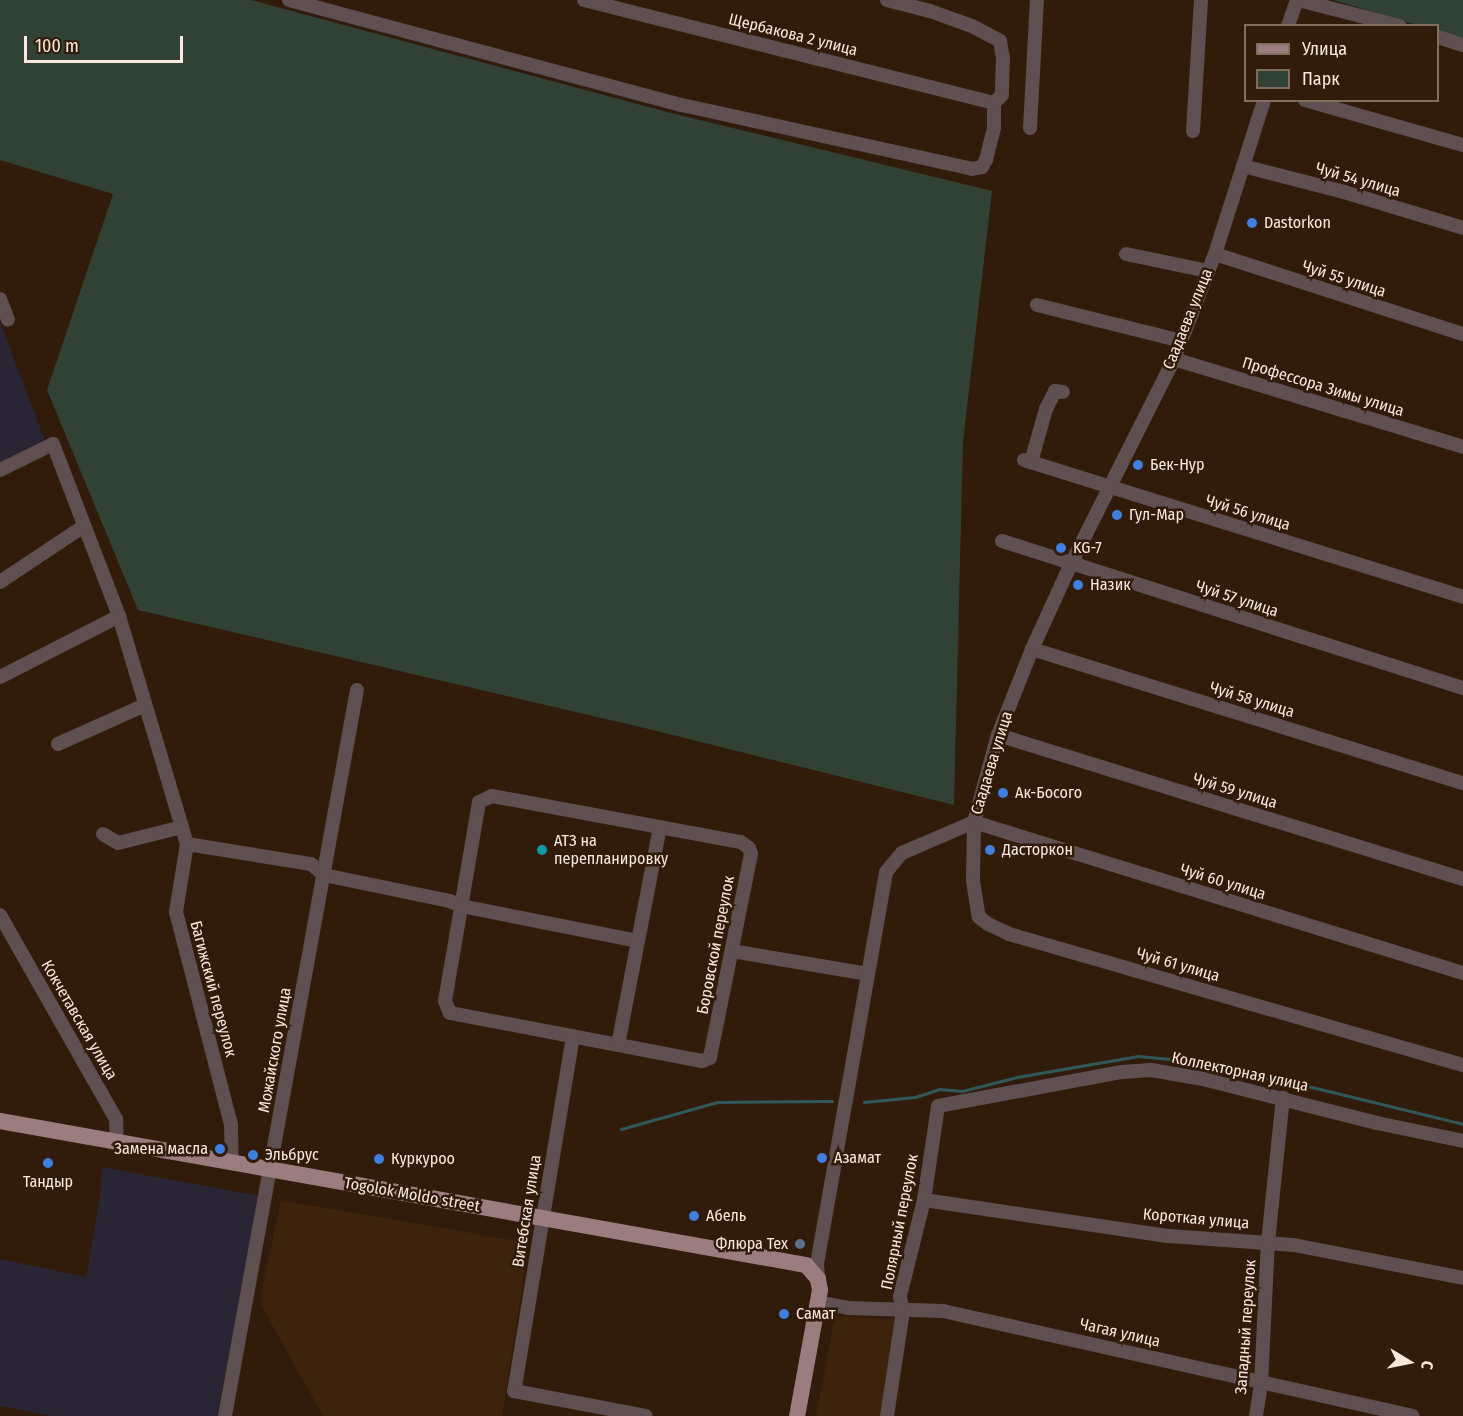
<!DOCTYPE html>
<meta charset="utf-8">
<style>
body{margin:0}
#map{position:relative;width:1463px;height:1416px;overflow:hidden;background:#311b0b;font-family:"Fira Sans Condensed",sans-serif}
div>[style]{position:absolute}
.built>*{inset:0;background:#3d220c}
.industrial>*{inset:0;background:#292535}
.green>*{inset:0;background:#314134}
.stream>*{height:3px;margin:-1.5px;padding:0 1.5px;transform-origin:1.5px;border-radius:1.5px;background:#305859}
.minor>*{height:14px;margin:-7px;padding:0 7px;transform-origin:7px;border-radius:7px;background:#5e4f50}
.major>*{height:16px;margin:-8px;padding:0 8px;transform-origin:8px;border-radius:8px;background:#9b7c7f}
.dots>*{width:16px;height:16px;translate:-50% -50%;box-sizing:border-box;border:3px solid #311b0b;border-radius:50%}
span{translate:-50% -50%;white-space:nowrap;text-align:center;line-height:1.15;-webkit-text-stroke:5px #311b0b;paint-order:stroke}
.street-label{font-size:16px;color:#f8e8de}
.poi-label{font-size:16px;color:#f8e8de}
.left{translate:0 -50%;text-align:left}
.right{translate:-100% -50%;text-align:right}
.legend{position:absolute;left:1244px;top:24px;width:195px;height:78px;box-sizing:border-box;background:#311b0b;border:2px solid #816d5f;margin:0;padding:8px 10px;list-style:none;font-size:18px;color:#f8e8de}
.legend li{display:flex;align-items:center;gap:12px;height:30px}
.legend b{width:30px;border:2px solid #816d5f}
.north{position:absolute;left:1379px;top:1332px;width:60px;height:60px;-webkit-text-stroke:4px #311b0b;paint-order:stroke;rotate:100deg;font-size:16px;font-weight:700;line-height:24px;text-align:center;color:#f8e8de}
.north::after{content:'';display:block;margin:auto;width:21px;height:27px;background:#f8e8de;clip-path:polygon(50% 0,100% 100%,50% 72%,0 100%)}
.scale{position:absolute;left:24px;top:36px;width:159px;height:27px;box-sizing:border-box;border:3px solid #f8e8de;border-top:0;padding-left:8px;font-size:18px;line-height:21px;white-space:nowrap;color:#f8e8de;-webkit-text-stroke:4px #311b0b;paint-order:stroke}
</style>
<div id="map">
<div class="built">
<i style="clip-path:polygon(281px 1200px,529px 1243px,502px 1416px,323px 1416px,262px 1307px,261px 1294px)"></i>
<i style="clip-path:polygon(835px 1316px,896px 1319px,880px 1416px,816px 1416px)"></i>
</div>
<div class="industrial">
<i style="clip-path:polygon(0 322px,45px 441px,0 462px)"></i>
<i style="clip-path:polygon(102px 1167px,260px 1196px,217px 1416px,52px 1416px,0 1406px,0 1259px,86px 1277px,100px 1197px)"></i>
</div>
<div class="green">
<i style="clip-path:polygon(0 0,251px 0,671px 113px,992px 191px,963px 442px,954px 805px,653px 730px,138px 610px,47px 390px,113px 194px,0 160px)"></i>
<i style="clip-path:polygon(1333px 0,1463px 0,1463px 39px,1438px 32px,1438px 26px,1417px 25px)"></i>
</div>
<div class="stream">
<i style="left:864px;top:1102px;width:51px;rotate:-5.6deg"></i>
<i style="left:915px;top:1097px;width:25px;rotate:-18deg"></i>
<i style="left:939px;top:1089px;width:23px;rotate:5deg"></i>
<i style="left:962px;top:1091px;width:57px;rotate:-14.3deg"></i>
<i style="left:1017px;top:1077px;width:123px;rotate:-9.8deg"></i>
<i style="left:1138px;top:1056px;width:87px;rotate:5.3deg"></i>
<i style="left:1225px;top:1064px;width:33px;rotate:23deg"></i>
<i style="left:1255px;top:1077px;width:28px;rotate:6deg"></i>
<i style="left:1283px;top:1080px;width:185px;rotate:13.7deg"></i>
<i style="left:621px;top:1129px;width:100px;rotate:-15.7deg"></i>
<i style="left:717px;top:1102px;width:115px;rotate:-0.5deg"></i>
</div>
<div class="minor">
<i style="left:289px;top:0;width:407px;rotate:15deg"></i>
<i style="left:682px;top:105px;width:297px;rotate:12.4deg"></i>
<i style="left:972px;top:169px;width:10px;rotate:-11deg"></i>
<i style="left:982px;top:167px;width:8px;rotate:-60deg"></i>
<i style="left:986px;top:160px;width:34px;rotate:-76deg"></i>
<i style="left:994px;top:127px;width:24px;rotate:-90deg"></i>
<i style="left:584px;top:0;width:423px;rotate:14.1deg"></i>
<i style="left:887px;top:0;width:44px;rotate:14.3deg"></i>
<i style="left:930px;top:11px;width:45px;rotate:19.7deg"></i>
<i style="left:972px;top:26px;width:32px;rotate:28deg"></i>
<i style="left:1000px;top:41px;width:17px;rotate:80deg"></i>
<i style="left:1003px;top:58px;width:37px;rotate:92deg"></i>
<i style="left:1002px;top:95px;width:11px;rotate:135deg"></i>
<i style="left:1298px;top:0;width:105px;rotate:14.3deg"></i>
<i style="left:1288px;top:26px;width:28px;rotate:-71deg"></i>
<i style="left:1438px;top:37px;width:26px;rotate:18deg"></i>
<i style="left:1305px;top:100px;width:164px;rotate:15.9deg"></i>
<i style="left:1030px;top:128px;width:128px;rotate:-86.9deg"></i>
<i style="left:1193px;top:131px;width:131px;rotate:-86.5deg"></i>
<i style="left:1243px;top:166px;width:104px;rotate:14.4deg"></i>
<i style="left:1344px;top:192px;width:124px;rotate:16.8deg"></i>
<i style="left:1126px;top:254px;width:84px;rotate:11.7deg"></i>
<i style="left:1215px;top:254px;width:261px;rotate:17.9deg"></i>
<i style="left:0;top:299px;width:22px;rotate:69deg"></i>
<i style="left:1037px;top:305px;width:148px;rotate:14deg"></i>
<i style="left:1174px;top:359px;width:302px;rotate:16.9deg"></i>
<i style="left:1024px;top:460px;width:460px;rotate:17.3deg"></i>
<i style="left:1031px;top:462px;width:55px;rotate:-74.2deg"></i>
<i style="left:1046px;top:409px;width:20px;rotate:-63deg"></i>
<i style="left:1055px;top:391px;width:8px;rotate:7deg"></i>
<i style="left:0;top:470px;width:59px;rotate:-26.1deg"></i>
<i style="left:53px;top:444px;width:184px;rotate:69deg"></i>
<i style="left:119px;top:616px;width:238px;rotate:73.4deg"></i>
<i style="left:187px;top:844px;width:69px;rotate:99.2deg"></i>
<i style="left:176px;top:912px;width:219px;rotate:75.5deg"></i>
<i style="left:231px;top:1124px;width:39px;rotate:89deg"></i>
<i style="left:1002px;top:541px;width:484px;rotate:17.7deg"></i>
<i style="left:0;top:582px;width:101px;rotate:-33.7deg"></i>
<i style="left:1032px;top:649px;width:451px;rotate:17.3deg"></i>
<i style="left:0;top:677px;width:134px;rotate:-27.1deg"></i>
<i style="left:998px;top:735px;width:487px;rotate:17.2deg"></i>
<i style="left:58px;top:744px;width:95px;rotate:-24.1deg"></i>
<i style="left:492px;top:796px;width:253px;rotate:10.5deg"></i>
<i style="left:741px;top:842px;width:10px;rotate:37deg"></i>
<i style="left:749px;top:848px;width:6px;rotate:72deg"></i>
<i style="left:751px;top:854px;width:208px;rotate:101.4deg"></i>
<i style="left:710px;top:1058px;width:9px;rotate:159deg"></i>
<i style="left:702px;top:1061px;width:257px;rotate:-169.2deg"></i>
<i style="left:450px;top:1013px;width:13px;rotate:-113deg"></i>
<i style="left:445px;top:1001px;width:202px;rotate:-80.3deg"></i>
<i style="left:479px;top:802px;width:14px;rotate:-25deg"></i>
<i style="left:103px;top:834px;width:17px;rotate:31deg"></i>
<i style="left:118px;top:843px;width:66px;rotate:-14deg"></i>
<i style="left:187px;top:844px;width:126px;rotate:9.2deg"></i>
<i style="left:311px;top:864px;width:17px;rotate:40deg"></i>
<i style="left:324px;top:875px;width:129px;rotate:11.7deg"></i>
<i style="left:450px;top:901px;width:12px;rotate:24deg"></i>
<i style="left:461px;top:906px;width:180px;rotate:11.2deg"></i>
<i style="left:0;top:915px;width:235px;rotate:60.4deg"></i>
<i style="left:116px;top:1119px;width:25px;rotate:88deg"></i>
<i style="left:732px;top:951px;width:138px;rotate:9.6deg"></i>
<i style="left:1463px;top:973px;width:512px;rotate:-162.84deg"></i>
<i style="left:974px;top:822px;width:59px;rotate:91deg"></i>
<i style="left:973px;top:881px;width:36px;rotate:81deg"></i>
<i style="left:979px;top:917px;width:11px;rotate:38deg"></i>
<i style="left:988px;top:924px;width:23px;rotate:25deg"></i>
<i style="left:1009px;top:934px;width:473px;rotate:16.1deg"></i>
<i style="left:573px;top:1036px;width:360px;rotate:99.4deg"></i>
<i style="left:514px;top:1391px;width:134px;rotate:10.7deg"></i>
<i style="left:618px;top:1045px;width:222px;rotate:-79.1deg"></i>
<i style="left:924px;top:1200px;width:248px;rotate:8.4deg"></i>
<i style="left:1169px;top:1236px;width:125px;rotate:4.1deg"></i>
<i style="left:1294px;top:1245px;width:172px;rotate:11deg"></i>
<i style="left:818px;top:1279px;width:15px;rotate:-94deg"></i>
<i style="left:817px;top:1264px;width:398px;rotate:-80deg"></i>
<i style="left:886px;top:872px;width:25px;rotate:-50deg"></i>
<i style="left:902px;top:853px;width:78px;rotate:-23.3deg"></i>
<i style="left:974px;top:822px;width:90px;rotate:-74.6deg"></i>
<i style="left:998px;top:735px;width:92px;rotate:-68.4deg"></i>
<i style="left:1032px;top:649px;width:94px;rotate:-65.4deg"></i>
<i style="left:1071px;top:564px;width:229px;rotate:-63.3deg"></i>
<i style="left:1174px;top:359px;width:113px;rotate:-68.7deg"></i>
<i style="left:1215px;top:254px;width:162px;rotate:-72.3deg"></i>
<i style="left:818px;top:1302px;width:31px;rotate:11deg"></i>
<i style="left:848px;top:1308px;width:95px;rotate:1.8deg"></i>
<i style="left:943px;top:1311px;width:481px;rotate:12.6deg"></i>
<i style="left:225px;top:1416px;width:738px;rotate:-79.7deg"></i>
<i style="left:887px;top:1416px;width:105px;rotate:-81.3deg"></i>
<i style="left:903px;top:1312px;width:16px;rotate:-101deg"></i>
<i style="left:900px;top:1296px;width:99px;rotate:-76deg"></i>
<i style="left:924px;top:1200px;width:95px;rotate:-81.5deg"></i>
<i style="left:938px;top:1106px;width:187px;rotate:-10.5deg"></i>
<i style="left:1122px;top:1072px;width:29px;rotate:-4deg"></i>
<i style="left:1151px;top:1070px;width:53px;rotate:9.8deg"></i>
<i style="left:1203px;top:1079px;width:179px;rotate:14.2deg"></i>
<i style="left:1377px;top:1123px;width:88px;rotate:11.8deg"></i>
<i style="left:1256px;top:1416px;width:32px;rotate:-81deg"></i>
<i style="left:1261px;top:1384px;width:142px;rotate:-87.2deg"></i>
<i style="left:1268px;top:1242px;width:145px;rotate:-84.1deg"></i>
</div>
<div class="major">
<i style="left:0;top:1121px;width:819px;rotate:10.13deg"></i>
<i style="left:806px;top:1265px;width:18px;rotate:49deg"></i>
<i style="left:818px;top:1279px;width:11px;rotate:80deg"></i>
<i style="left:820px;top:1290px;width:128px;rotate:100.3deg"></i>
</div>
<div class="dots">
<i style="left:1252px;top:223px;background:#3f7fe0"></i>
<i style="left:1138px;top:465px;background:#3f7fe0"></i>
<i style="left:1117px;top:515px;background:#3f7fe0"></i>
<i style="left:1061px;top:548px;background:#3f7fe0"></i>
<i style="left:1078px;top:585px;background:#3f7fe0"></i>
<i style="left:1003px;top:793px;background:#3f7fe0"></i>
<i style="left:542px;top:850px;background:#0f9aa8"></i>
<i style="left:990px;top:850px;background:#3f7fe0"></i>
<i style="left:220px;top:1149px;background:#3f7fe0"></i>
<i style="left:253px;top:1155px;background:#3f7fe0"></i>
<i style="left:822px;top:1158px;background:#3f7fe0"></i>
<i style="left:379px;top:1159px;background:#3f7fe0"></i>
<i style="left:48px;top:1163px;background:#3f7fe0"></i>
<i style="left:694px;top:1216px;background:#3f7fe0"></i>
<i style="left:800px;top:1244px;background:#5c6f8a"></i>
<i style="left:784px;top:1314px;background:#3f7fe0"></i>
</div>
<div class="street-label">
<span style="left:793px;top:35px;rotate:14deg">Щербакова 2 улица</span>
<span style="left:1358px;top:180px;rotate:16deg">Чуй 54 улица</span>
<span style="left:1344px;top:279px;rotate:18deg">Чуй 55 улица</span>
<span style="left:1188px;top:319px;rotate:-68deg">Саадаева улица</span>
<span style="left:1323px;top:387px;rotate:17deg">Профессора Зимы улица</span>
<span style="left:1248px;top:513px;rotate:17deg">Чуй 56 улица</span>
<span style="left:1237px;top:599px;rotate:18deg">Чуй 57 улица</span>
<span style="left:1252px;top:700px;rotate:17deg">Чуй 58 улица</span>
<span style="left:992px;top:763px;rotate:-73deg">Саадаева улица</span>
<span style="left:1235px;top:791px;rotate:17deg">Чуй 59 улица</span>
<span style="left:1223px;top:882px;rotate:17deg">Чуй 60 улица</span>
<span style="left:716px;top:945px;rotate:-79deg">Боровской переулок</span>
<span style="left:1178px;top:965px;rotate:16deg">Чуй 61 улица</span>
<span style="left:213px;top:989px;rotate:75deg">Багижский переулок</span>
<span style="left:79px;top:1020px;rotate:60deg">Кокчетавская улица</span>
<span style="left:275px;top:1050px;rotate:-80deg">Можайского улица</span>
<span style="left:1240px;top:1072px;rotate:12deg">Коллекторная улица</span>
<span style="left:412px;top:1195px;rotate:10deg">Togolok Moldo street</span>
<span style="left:527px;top:1211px;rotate:-81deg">Витебская улица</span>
<span style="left:1196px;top:1219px;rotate:5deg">Короткая улица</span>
<span style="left:900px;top:1222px;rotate:-79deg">Полярный переулок</span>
<span style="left:1246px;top:1327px;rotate:-86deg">Западный переулок</span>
<span style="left:1120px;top:1333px;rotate:13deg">Чагая улица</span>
</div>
<div class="poi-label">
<span class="left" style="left:1264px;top:223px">Dastorkon</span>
<span class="left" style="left:1150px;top:465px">Бек-Нур</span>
<span class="left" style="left:1129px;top:515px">Гул-Мар</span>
<span class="left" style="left:1073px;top:548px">KG-7</span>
<span class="left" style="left:1090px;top:585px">Назик</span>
<span class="left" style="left:1015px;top:793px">Ак-Босого</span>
<span class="left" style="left:554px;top:850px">АТЗ на<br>перепланировку</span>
<span class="left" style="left:1002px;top:850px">Дасторкон</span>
<span class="right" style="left:208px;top:1149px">Замена масла</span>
<span class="left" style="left:265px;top:1155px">Эльбрус</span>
<span class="left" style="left:834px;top:1158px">Азамат</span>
<span class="left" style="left:391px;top:1159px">Куркуроо</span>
<span style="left:48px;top:1182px">Тандыр</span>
<span class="left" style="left:706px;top:1216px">Абель</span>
<span class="right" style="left:788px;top:1244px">Флюра Тех</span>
<span class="left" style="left:796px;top:1314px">Самат</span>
</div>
<ul class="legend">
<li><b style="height:8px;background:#9b7c7f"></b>Улица</li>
<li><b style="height:16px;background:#314134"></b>Парк</li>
</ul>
<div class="north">С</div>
<div class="scale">100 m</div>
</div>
